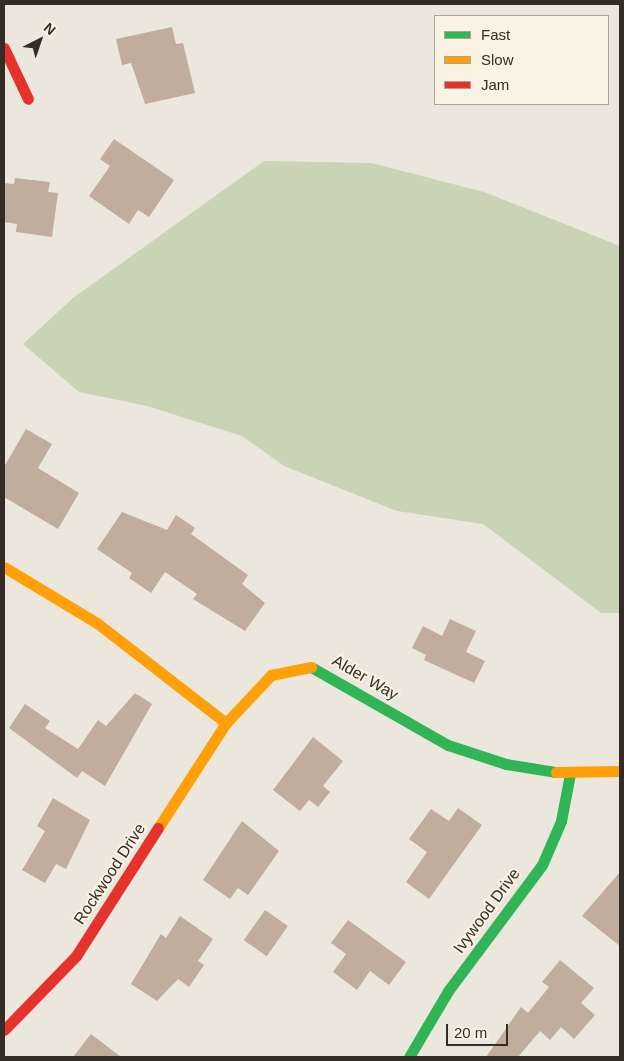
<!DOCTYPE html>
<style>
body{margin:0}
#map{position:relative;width:624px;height:1061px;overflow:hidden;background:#ece7dc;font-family:Helvetica,sans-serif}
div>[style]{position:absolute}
.green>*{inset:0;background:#c9d3b6}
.building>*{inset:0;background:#c1ad9d;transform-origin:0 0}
.fast>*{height:11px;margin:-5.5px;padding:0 5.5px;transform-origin:5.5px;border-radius:5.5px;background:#30b455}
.slow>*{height:11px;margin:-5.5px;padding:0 5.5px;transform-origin:5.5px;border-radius:5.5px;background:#ff9f0a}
.jam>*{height:11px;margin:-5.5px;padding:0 5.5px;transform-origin:5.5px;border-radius:5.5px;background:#e5322d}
span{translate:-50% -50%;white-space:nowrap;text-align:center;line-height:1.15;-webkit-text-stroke:4px #faf2e2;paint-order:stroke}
.street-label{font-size:16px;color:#352c25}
.frame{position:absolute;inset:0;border:5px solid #352c25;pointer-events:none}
.legend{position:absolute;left:434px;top:15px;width:175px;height:90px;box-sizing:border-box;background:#faf2e2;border:1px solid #aba396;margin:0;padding:6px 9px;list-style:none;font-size:15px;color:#352c25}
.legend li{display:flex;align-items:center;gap:10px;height:25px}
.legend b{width:25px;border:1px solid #aba396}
.north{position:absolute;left:15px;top:15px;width:50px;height:50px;-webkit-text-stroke:4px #faf2e2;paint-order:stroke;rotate:41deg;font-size:14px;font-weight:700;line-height:20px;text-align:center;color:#352c25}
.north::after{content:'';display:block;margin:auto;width:18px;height:22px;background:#352c25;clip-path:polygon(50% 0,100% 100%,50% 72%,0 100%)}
.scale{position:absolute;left:446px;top:1024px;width:62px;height:22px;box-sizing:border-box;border:2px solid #352c25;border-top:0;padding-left:6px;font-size:15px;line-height:18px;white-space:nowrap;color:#352c25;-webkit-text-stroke:4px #faf2e2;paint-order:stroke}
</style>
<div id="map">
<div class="green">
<i style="clip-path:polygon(264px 161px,371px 163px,484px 192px,620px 246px,620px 613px,601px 613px,483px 524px,397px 511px,284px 466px,242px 436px,147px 406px,79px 392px,23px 344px,73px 298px)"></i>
</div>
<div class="building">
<i style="clip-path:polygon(172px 27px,176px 44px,183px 43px,195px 93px,145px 104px,131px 63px,122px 65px,116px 39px)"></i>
<i style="clip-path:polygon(114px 139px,174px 180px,149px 217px,138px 210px,129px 224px,89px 196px,110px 166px,100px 159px)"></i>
<i style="clip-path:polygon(15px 178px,50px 182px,48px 192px,58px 193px,52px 237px,16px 232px,17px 224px,4px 222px,4px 183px,14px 184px)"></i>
<i style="clip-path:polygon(26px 429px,52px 444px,38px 468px,79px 493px,58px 529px,4px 497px,4px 467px)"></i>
<i style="clip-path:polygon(122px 512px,167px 530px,176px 515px,195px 528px,191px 534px,248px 575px,242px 584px,265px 603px,245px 631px,193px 599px,197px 594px,165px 572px,151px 593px,129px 578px,132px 573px,97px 549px)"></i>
<i style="clip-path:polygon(450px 619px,476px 631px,466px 652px,485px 661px,474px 683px,424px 660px,426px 655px,412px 648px,423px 626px,442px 636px)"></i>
<i style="clip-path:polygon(135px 693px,152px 704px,105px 786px,82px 771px,77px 778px,9px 728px,25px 704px,50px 721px,45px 728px,78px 749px,98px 720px,106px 726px)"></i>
<i style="clip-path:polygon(313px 737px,343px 761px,323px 786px,330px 792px,318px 807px,309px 800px,300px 811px,273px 790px)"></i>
<i style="clip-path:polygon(53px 798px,90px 820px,66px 869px,56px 864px,45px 883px,22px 870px,45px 831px,37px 826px)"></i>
<i style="clip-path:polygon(458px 808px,482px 825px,429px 899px,406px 882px,427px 852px,409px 839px,431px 809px,449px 821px)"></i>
<i style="clip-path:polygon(242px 821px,279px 851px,248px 895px,238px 888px,230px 899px,203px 880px)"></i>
<i style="clip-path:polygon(620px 872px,620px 946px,582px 916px)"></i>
<i style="left:265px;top:910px;width:28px;height:37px;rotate:35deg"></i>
<i style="clip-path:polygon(180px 916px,213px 939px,198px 961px,204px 965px,189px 987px,178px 979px,157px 1001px,131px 984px,161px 934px,166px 938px)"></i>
<i style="clip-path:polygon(348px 920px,406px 962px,389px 985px,370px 971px,357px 990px,333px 972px,346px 954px,331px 943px)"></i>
<i style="clip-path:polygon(560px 960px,594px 988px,581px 1003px,595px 1015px,574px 1039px,561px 1027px,550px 1040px,540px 1031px,518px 1057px,486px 1057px,521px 1007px,528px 1013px,549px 987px,542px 982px)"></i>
<i style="clip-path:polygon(91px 1034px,121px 1057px,73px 1057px)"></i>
</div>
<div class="fast">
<i style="left:311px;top:667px;width:158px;rotate:29.7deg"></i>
<i style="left:448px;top:745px;width:61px;rotate:18.1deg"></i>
<i style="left:506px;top:764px;width:51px;rotate:9.1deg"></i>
<i style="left:409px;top:1057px;width:77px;rotate:-59.4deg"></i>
<i style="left:448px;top:991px;width:157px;rotate:-53.3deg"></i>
<i style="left:542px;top:865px;width:48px;rotate:-66.6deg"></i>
<i style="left:561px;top:821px;width:48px;rotate:-79.2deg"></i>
</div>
<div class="slow">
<i style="left:4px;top:567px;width:109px;rotate:31.1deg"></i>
<i style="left:97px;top:623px;width:163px;rotate:37.8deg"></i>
<i style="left:556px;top:772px;width:64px;rotate:-0.9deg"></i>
<i style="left:158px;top:828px;width:125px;rotate:-57.1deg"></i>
<i style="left:226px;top:723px;width:66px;rotate:-46.8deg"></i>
<i style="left:271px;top:675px;width:41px;rotate:-11.3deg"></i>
</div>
<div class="jam">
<i style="left:4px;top:48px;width:56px;rotate:64.8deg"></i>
<i style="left:4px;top:1030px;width:103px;rotate:-45.8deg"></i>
<i style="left:76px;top:956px;width:152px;rotate:-57.4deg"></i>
</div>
<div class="street-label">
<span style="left:365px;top:678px;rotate:30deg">Alder Way</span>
<span style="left:110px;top:874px;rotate:-57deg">Rockwood Drive</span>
<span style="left:487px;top:911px;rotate:-54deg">Ivywood Drive</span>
</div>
<div class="frame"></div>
<ul class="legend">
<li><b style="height:6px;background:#30b455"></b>Fast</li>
<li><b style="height:6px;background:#ff9f0a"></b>Slow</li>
<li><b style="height:6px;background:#e5322d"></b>Jam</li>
</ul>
<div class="north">N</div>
<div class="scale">20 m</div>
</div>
